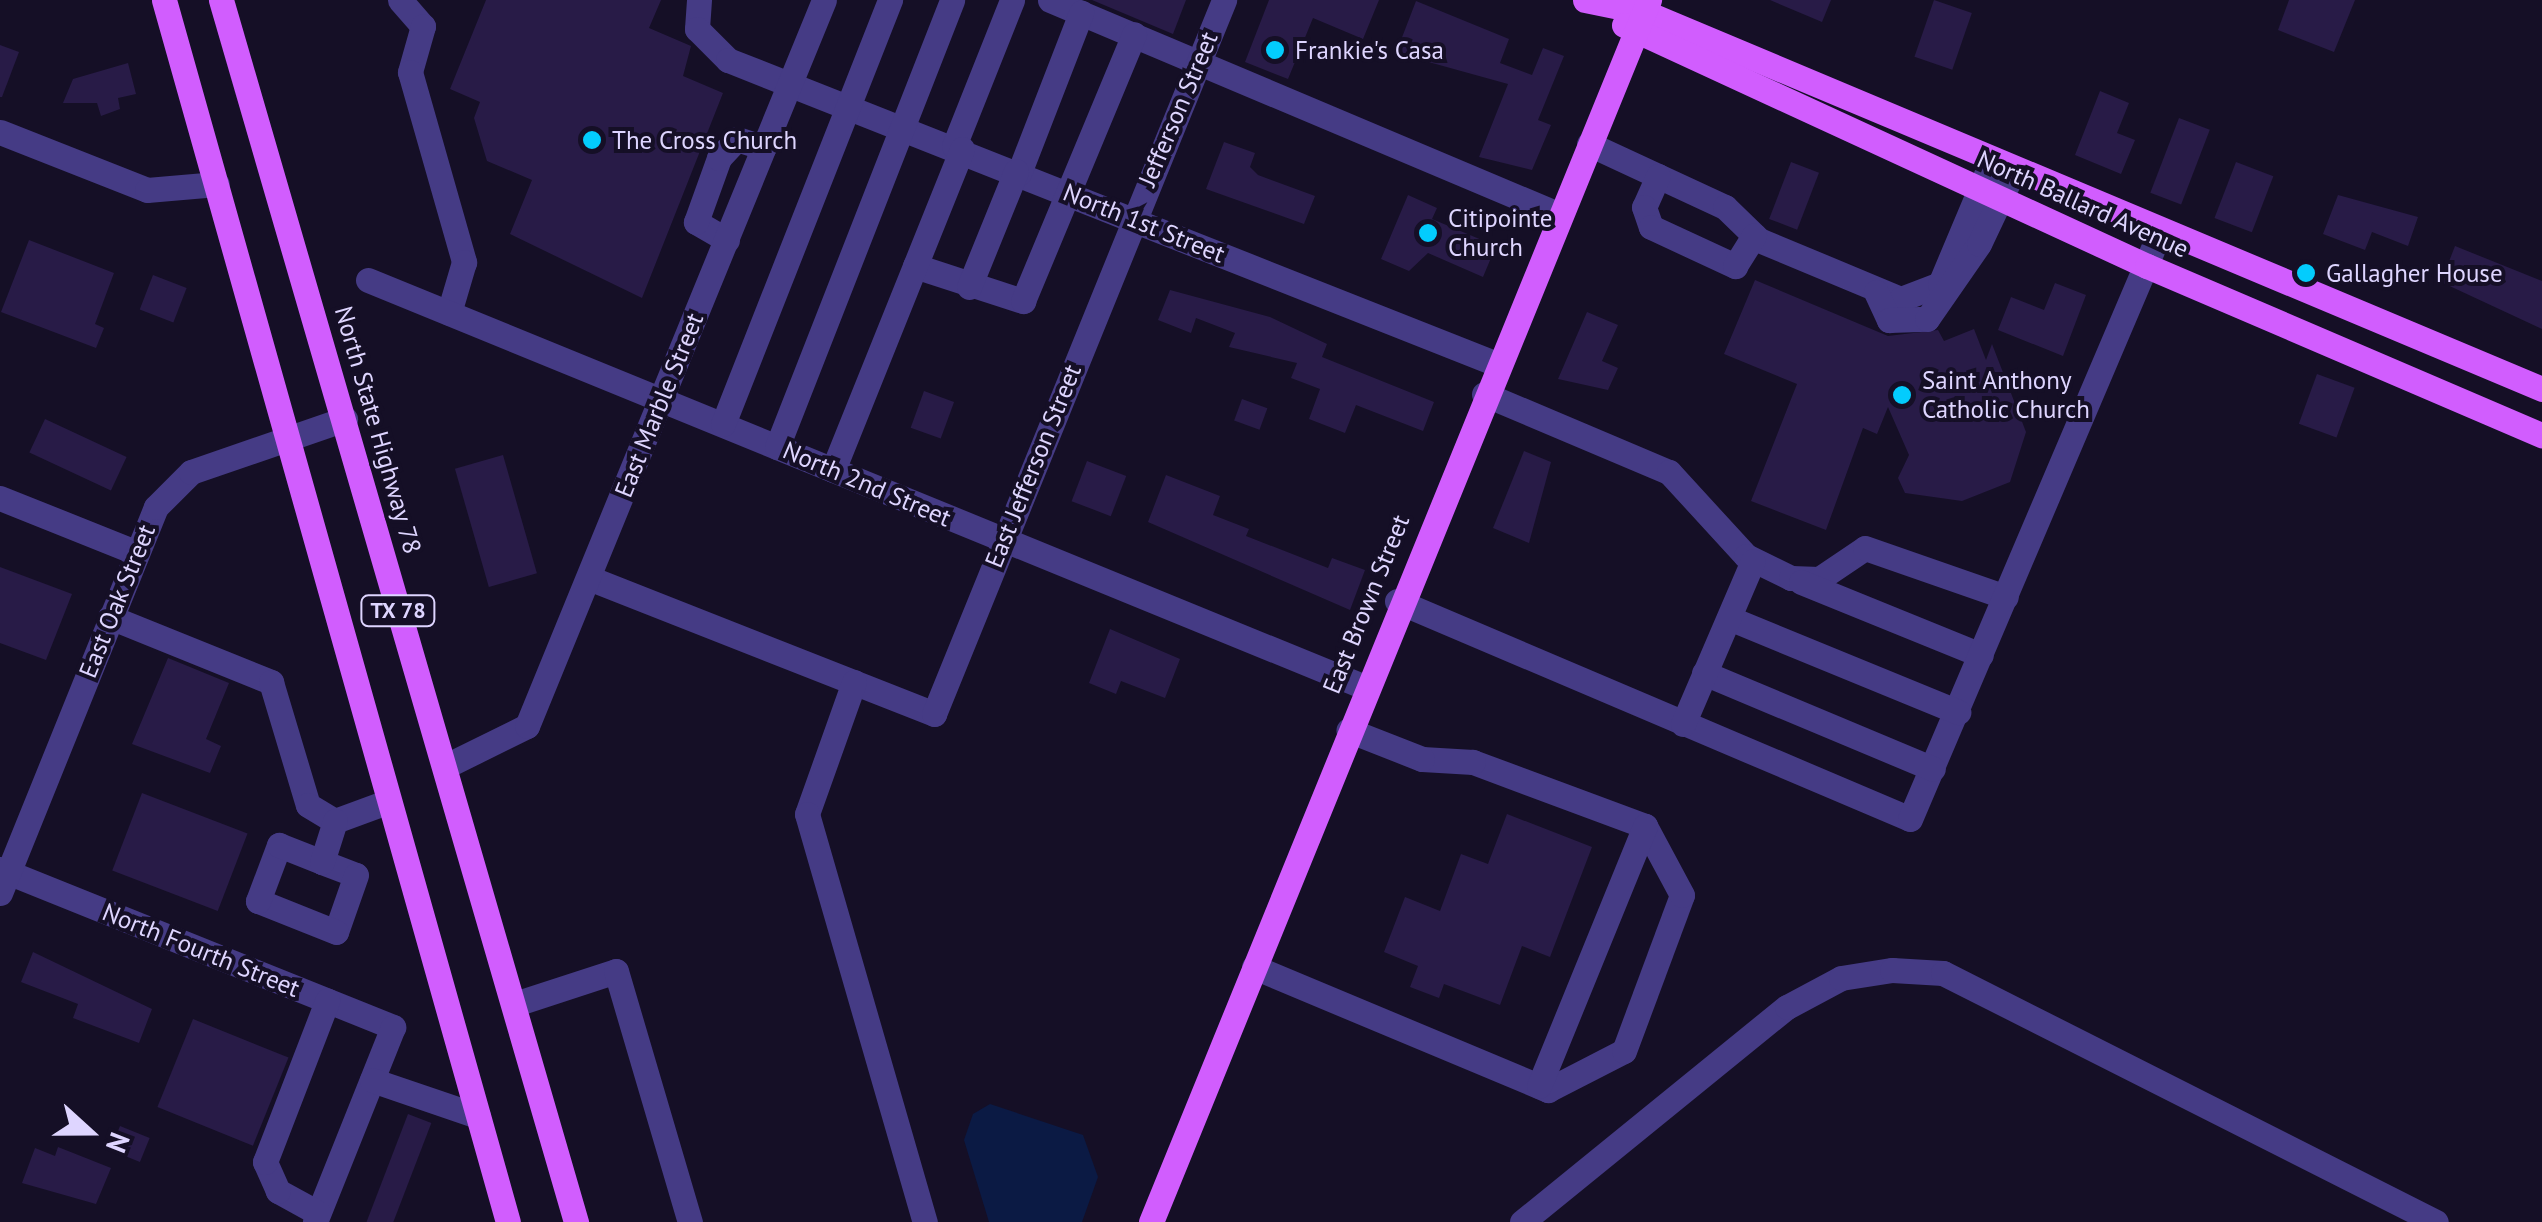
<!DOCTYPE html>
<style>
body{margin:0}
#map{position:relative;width:2542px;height:1222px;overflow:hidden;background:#150f26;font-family:"PT Sans",sans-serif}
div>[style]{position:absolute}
.water>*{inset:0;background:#0b1a44}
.building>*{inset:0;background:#281b47;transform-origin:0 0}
.minor>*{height:25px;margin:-12.5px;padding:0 12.5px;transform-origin:12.5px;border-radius:12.5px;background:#453b85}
.major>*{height:25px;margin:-12.5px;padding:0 12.5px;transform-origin:12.5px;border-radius:12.5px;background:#d15dfe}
.dots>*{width:28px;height:28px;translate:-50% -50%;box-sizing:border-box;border:5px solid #150f26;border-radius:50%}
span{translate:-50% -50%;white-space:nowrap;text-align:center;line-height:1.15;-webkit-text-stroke:8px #150f26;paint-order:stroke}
.shield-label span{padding:2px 8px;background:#150f26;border:2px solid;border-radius:8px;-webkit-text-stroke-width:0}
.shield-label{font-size:22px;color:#ded5ff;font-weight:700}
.poi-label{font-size:25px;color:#ded5ff}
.left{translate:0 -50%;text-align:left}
.street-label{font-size:25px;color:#ded5ff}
.north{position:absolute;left:40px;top:1082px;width:100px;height:100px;-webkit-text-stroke:8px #150f26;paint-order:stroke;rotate:111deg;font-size:28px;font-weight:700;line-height:40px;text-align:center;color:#ded5ff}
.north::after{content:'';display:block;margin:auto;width:35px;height:45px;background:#ded5ff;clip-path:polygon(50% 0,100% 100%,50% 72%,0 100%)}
</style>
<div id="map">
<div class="water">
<i style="clip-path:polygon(990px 1104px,1083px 1135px,1098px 1177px,1082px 1222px,989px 1222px,964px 1140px,973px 1114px)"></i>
</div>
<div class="building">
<i style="clip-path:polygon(486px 0,661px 0,649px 28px,691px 46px,683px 76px,723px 93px,642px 298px,510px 234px,532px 180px,487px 161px,474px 118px,480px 102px,450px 89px)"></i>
<i style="clip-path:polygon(1092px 0,1186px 0,1173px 34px)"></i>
<i style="clip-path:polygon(1269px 0,1379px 0,1363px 39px,1313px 18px,1288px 79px,1245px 62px)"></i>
<i style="clip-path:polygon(1770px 0,1831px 0,1822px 22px)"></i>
<i style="left:1934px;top:0;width:40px;height:60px;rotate:19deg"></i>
<i style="clip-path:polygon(2289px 0,2355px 0,2334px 52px,2278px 30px)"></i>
<i style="clip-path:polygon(1416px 1px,1509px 39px,1500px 63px,1532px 75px,1543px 48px,1564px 56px,1538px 120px,1551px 125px,1532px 170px,1479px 157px,1508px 84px,1396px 53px)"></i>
<i style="clip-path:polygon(0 45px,19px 52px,2px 97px,0 97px)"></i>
<i style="clip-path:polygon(128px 63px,136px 94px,118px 98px,120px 109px,101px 116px,97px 103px,63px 103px,73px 79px)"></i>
<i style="clip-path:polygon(2100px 91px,2129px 103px,2117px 133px,2135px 140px,2121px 174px,2075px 155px)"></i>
<i style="left:2179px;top:118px;width:33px;height:80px;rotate:21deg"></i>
<i style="clip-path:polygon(1224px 142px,1255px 153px,1250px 167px,1258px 175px,1315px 196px,1304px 224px,1206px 189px)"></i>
<i style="left:1791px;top:162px;width:30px;height:61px;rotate:21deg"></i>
<i style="left:2236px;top:162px;width:40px;height:60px;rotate:21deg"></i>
<i style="clip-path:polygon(1408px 195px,1437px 208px,1432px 219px,1496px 246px,1483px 277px,1428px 253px,1409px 271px,1381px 259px)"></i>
<i style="clip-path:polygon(2338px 195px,2418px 217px,2408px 246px,2372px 232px,2365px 250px,2323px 234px)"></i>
<i style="clip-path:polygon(29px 240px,114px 273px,95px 324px,104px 328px,96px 348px,1px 312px)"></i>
<i style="clip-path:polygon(2455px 246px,2542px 281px,2542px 329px,2441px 282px)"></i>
<i style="left:153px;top:275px;width:36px;height:37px;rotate:21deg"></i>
<i style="clip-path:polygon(1755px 280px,1888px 336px,1938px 330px,1944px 341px,1974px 329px,1986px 360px,1992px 344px,2026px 432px,2010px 482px,1962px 501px,1905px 493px,1898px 478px,1909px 455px,1888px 407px,1877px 434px,1863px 428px,1826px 530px,1751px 501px,1797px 384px,1724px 354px)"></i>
<i style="clip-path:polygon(2055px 283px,2086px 295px,2063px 356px,1998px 330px,2011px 297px,2044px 310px)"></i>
<i style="clip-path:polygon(1170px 290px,1270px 317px,1327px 344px,1322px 357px,1434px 402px,1423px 431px,1356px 405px,1345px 433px,1309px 419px,1320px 389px,1291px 378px,1297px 363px,1229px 347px,1235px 333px,1196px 318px,1191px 333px,1158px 320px)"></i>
<i style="clip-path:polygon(1587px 312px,1618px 325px,1602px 361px,1618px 368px,1608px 390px,1558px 379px)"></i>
<i style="left:2317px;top:374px;width:40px;height:53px;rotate:20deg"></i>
<i style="left:924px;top:391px;width:32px;height:39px;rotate:20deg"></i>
<i style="left:1242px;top:399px;width:27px;height:23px;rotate:20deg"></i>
<i style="left:45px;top:419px;width:90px;height:37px;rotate:25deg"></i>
<i style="clip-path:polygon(1524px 451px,1551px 462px,1529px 543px,1493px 528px)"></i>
<i style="left:503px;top:455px;width:123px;height:50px;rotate:74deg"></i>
<i style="left:1087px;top:461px;width:42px;height:43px;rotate:21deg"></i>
<i style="clip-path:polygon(1166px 475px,1220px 496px,1213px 515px,1249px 529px,1246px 536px,1328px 568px,1332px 558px,1365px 570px,1350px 610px,1148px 522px)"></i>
<i style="clip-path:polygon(0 567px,72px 594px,46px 660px,0 643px)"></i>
<i style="clip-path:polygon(1110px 629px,1180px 659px,1165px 698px,1121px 681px,1116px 694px,1089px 683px)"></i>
<i style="clip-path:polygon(168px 658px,229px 683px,206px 739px,221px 746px,210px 773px,132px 744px)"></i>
<i style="left:142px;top:793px;width:113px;height:83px;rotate:21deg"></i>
<i style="clip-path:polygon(1507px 814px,1592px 847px,1550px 957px,1522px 946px,1500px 1005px,1444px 984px,1439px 998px,1410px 987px,1418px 966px,1384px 952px,1405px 897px,1440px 911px,1461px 854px,1488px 864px)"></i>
<i style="clip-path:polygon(33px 952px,152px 1009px,139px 1043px,73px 1018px,78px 1004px,21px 982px)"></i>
<i style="left:193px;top:1019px;width:103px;height:95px;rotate:22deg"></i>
<i style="left:408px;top:1114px;width:25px;height:117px;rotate:21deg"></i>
<i style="left:120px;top:1126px;width:32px;height:26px;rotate:22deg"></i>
<i style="clip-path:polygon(58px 1147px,111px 1168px,96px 1204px,22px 1183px,35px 1148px,55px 1156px)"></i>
</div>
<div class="minor">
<i style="left:400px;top:0;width:35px;rotate:49deg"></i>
<i style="left:423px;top:26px;width:48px;rotate:105.8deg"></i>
<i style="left:410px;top:72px;width:198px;rotate:74.1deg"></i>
<i style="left:464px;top:262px;width:53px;rotate:106.4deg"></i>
<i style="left:699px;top:0;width:29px;rotate:94deg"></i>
<i style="left:697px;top:29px;width:44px;rotate:45deg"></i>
<i style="left:728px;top:60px;width:827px;rotate:21.57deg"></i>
<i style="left:1050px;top:0;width:553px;rotate:22.86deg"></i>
<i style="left:0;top:132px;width:158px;rotate:21.5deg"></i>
<i style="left:147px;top:190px;width:70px;rotate:-4.9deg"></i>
<i style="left:1589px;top:144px;width:150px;rotate:24.9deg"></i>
<i style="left:1725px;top:207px;width:47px;rotate:44.1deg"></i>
<i style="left:1759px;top:240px;width:154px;rotate:22.6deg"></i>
<i style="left:1901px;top:299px;width:42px;rotate:-21deg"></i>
<i style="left:1940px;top:284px;width:134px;rotate:-67.2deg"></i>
<i style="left:954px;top:146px;width:157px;rotate:-68.3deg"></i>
<i style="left:1019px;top:173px;width:172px;rotate:-68.8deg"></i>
<i style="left:1658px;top:176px;width:34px;rotate:114deg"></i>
<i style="left:1644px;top:207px;width:21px;rotate:71deg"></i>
<i style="left:1651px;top:227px;width:93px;rotate:24.9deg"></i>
<i style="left:1735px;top:266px;width:36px;rotate:-58deg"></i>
<i style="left:727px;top:240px;width:36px;rotate:-150deg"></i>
<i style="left:696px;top:222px;width:68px;rotate:-70.2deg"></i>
<i style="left:719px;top:158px;width:26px;rotate:-47deg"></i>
<i style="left:737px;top:139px;width:28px;rotate:18deg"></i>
<i style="left:915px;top:266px;width:114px;rotate:18deg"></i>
<i style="left:1023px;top:301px;width:289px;rotate:-67.4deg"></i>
<i style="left:368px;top:280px;width:1077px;rotate:22.21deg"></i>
<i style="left:969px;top:287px;width:125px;rotate:-67.9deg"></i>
<i style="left:1876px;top:292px;width:31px;rotate:65deg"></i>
<i style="left:1889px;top:320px;width:38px;rotate:-2deg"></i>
<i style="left:1927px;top:319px;width:91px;rotate:-55.3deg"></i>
<i style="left:1979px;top:244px;width:82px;rotate:-64.7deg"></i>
<i style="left:1484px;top:394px;width:201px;rotate:22.9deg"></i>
<i style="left:1669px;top:472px;width:114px;rotate:47.5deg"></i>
<i style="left:1746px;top:556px;width:50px;rotate:26.1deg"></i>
<i style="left:1791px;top:578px;width:28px;rotate:2deg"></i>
<i style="left:1819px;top:579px;width:55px;rotate:-34deg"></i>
<i style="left:1865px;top:548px;width:149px;rotate:19.2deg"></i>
<i style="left:723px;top:424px;width:456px;rotate:-68.5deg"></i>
<i style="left:777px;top:447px;width:480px;rotate:-68.6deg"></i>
<i style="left:833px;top:470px;width:346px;rotate:-68.1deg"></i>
<i style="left:0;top:498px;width:145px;rotate:21.8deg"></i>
<i style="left:589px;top:578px;width:371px;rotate:21.5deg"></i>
<i style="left:934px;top:714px;width:771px;rotate:-67.89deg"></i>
<i style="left:1801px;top:582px;width:194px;rotate:22.1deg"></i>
<i style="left:1397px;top:601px;width:557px;rotate:23.02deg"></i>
<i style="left:1910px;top:819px;width:636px;rotate:-66.94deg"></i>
<i style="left:110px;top:617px;width:174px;rotate:22deg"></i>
<i style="left:271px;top:682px;width:128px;rotate:73.3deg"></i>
<i style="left:308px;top:805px;width:31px;rotate:31deg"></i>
<i style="left:1729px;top:618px;width:248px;rotate:22.3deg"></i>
<i style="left:1704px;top:673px;width:248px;rotate:22.7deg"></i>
<i style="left:854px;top:682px;width:140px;rotate:109.6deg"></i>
<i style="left:807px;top:814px;width:425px;rotate:73.9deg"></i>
<i style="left:1683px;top:724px;width:177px;rotate:-66.8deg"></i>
<i style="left:448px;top:765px;width:88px;rotate:-26.3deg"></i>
<i style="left:527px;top:726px;width:784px;rotate:-67.75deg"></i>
<i style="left:335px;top:821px;width:55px;rotate:-20.1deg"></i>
<i style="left:322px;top:862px;width:36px;rotate:21deg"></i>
<i style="left:356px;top:875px;width:60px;rotate:109.3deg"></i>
<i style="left:336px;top:932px;width:84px;rotate:-158.3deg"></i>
<i style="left:258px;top:901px;width:60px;rotate:-69.4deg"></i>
<i style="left:279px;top:845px;width:46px;rotate:21.6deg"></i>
<i style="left:322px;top:862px;width:43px;rotate:-72.4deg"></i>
<i style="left:0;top:869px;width:424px;rotate:21.9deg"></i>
<i style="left:393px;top:1027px;width:210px;rotate:111.8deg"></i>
<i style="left:0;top:893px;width:416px;rotate:-68deg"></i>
<i style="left:156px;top:507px;width:49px;rotate:-45deg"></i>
<i style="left:191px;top:472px;width:163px;rotate:-19deg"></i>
<i style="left:1254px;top:967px;width:319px;rotate:22.7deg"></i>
<i style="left:1548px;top:1090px;width:85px;rotate:-27.2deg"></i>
<i style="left:1624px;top:1051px;width:166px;rotate:-69.6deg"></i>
<i style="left:1682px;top:895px;width:78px;rotate:-118.2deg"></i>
<i style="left:1645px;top:826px;width:184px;rotate:-159.6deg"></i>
<i style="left:1473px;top:762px;width:51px;rotate:-176.6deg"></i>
<i style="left:1422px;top:759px;width:79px;rotate:-158.6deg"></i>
<i style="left:515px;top:1004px;width:106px;rotate:-18.1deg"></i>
<i style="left:616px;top:971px;width:262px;rotate:73.6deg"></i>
<i style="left:372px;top:1080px;width:112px;rotate:18.8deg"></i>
<i style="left:1539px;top:1086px;width:281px;rotate:-67.8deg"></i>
<i style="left:318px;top:1213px;width:46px;rotate:-151.2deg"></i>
<i style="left:278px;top:1191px;width:32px;rotate:-114deg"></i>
<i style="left:265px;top:1162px;width:173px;rotate:-68.9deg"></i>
<i style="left:1522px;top:1222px;width:341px;rotate:-39.1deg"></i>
<i style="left:1787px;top:1007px;width:61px;rotate:-28.2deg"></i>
<i style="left:1841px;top:978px;width:52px;rotate:-8.9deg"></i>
<i style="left:1892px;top:970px;width:51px;rotate:3.4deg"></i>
<i style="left:1943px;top:973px;width:552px;rotate:26.8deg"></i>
</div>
<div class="major">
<i style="left:164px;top:0;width:1269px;rotate:74.28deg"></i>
<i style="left:221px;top:0;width:1273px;rotate:73.8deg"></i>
<i style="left:1585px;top:0;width:60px;rotate:11.5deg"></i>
<i style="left:1644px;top:12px;width:974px;rotate:22.77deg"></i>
<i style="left:1624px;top:25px;width:576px;rotate:24.74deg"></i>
<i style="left:2147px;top:266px;width:430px;rotate:23.2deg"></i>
<i style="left:1151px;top:1222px;width:1320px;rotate:-67.83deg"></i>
</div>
<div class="dots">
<i style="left:1275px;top:50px;background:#03ccfd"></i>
<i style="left:592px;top:140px;background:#03ccfd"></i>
<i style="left:1428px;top:233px;background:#03ccfd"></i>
<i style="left:2306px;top:273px;background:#03ccfd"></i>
<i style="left:1902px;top:395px;background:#03ccfd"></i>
</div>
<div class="shield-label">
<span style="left:398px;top:611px">TX 78</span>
</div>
<div class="poi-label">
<span class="left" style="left:1295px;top:50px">Frankie's Casa</span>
<span class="left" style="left:612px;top:140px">The Cross Church</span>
<span class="left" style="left:1448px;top:233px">Citipointe<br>Church</span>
<span class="left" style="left:2326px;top:273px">Gallagher House</span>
<span class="left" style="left:1922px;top:395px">Saint Anthony<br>Catholic Church</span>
</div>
<div class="street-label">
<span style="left:1178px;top:109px;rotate:-67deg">Jefferson Street</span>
<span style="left:2083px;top:204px;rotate:24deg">North Ballard Avenue</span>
<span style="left:1144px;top:223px;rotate:22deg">North 1st Street</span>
<span style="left:659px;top:405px;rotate:-68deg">East Marble Street</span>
<span style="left:378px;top:430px;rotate:74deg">North State Highway 78</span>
<span style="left:1033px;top:466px;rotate:-68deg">East Jefferson Street</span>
<span style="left:867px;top:484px;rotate:23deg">North 2nd Street</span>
<span style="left:117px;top:601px;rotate:-68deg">East Oak Street</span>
<span style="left:1366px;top:604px;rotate:-68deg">East Brown Street</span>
<span style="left:201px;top:950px;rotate:22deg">North Fourth Street</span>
</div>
<div class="north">N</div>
</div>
